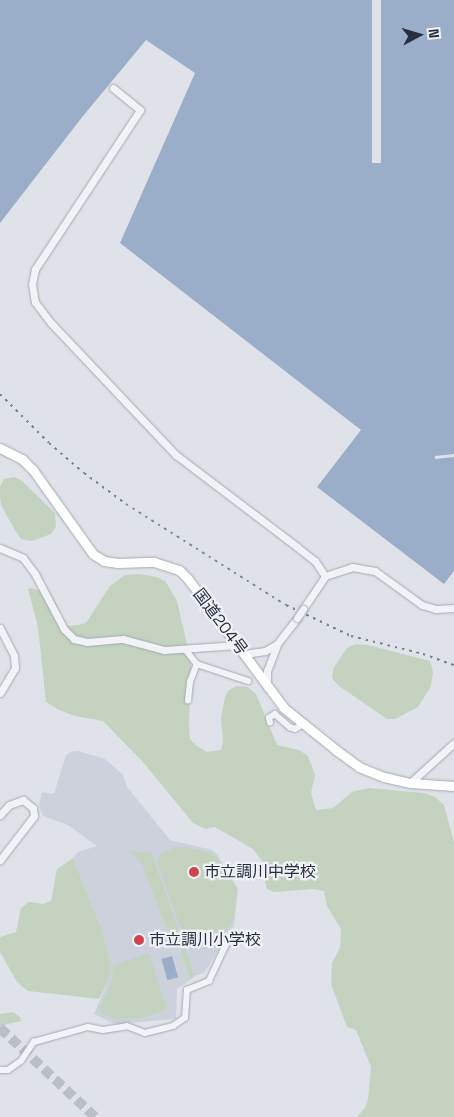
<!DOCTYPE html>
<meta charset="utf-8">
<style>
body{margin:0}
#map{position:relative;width:454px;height:1117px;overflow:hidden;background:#dfe2e9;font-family:"Space Grotesk","Noto Sans JP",sans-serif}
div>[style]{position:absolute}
.built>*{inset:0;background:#cdd1db}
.green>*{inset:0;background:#c3d3c0}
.water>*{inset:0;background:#9aadc9;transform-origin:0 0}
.pier>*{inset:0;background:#dfe2e9;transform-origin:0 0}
.motorway-tunnel>*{height:10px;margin-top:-5px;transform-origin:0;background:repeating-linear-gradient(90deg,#babec7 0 10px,transparent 0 15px)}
.roads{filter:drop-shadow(0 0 1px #a4a9b3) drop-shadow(0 0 1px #a4a9b3)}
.minor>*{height:5.5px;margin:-2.75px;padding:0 2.75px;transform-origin:2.75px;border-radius:2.75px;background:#f2f3f7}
.tertiary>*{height:7px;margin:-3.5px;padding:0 3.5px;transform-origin:3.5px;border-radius:3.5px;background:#f2f3f7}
.trunk>*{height:9px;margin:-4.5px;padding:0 4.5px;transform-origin:4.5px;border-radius:4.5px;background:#fff}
.rail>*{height:2px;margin-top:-1px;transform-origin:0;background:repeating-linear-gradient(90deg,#798092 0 2.5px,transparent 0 7.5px)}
.bridges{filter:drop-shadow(0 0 1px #a4a9b3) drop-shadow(0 0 1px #a4a9b3)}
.tertiary-bridge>*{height:7px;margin:-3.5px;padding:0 3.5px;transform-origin:3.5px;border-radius:3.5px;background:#f2f3f7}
.dots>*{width:14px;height:14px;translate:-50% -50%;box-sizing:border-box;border:2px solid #eff1f6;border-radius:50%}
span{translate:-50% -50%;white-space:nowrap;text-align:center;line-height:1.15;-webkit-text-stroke:4.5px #eff1f6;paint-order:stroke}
.street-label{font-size:16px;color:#282f40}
.poi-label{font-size:16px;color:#282f40}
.left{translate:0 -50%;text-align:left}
.north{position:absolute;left:394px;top:10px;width:50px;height:50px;-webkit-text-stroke:4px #eff1f6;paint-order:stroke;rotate:84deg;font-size:14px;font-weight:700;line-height:20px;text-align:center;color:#282f40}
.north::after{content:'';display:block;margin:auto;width:18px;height:22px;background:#282f40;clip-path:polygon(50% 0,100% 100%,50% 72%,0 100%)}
</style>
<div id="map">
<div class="built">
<i style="clip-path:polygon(78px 751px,105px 759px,123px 775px,127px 787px,170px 840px,212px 850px,217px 854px,238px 889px,234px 926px,204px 973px,195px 976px,152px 853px,140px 861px,165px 925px,180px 949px,190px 980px,177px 989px,176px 1019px,115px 1024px,94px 1014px,109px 979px,111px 964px,102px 930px,73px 858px,78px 852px,97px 846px,68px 825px,43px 816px,39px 806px,42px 792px,54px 794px,66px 755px,71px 752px)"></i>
</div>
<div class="green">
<i style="clip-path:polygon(14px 477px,21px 480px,55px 513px,56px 527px,51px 534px,32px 541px,21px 539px,16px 532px,1px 505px,0 497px,0 487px,4px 479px)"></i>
<i style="clip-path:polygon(139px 574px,157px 577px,166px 582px,177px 601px,191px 662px,189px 725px,190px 739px,197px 746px,207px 752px,221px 750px,223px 741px,221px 718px,225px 697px,228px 691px,236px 686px,247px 687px,256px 694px,277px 745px,299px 750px,308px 756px,315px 775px,311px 793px,316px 810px,333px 808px,352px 792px,369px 788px,424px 793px,435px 797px,444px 805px,454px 843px,454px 1117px,357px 1117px,365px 1108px,368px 1099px,371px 1067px,356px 1030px,347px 1027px,331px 984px,332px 963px,340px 948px,341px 929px,327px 906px,324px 891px,313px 889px,274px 892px,267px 889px,265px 882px,269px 874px,268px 869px,253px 849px,215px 827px,206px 829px,193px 823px,143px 762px,103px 721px,75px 716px,59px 710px,46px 702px,38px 627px,28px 589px,32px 588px,51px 595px,57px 605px,61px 617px,68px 626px,78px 625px,86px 623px,110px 586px,125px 575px)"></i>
<i style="clip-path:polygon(356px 644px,368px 645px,430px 661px,433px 671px,431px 686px,418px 707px,395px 719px,387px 719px,339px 686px,332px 678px,334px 667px,347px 648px)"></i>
<i style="clip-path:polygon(178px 846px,212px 853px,217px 857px,237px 889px,233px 920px,226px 931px,186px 943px,157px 861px,160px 854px)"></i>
<i style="clip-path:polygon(128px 851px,152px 853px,195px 976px,190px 980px,180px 949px,165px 925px,140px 861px)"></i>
<i style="clip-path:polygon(73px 858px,102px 930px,111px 964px,109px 979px,99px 999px,28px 991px,17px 982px,0 952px,0 937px,16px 932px,21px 908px,29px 902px,43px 904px,51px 901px,57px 869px)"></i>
<i style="clip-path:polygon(149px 953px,167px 1009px,142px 1018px,117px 1019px,101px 1013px,100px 1009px,112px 979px,113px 966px)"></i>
<i style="clip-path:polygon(13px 1012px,20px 1017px,21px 1021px,4px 1025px,4px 1034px,0 1037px,0 1014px)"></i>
</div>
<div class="water">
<i style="clip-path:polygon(0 0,454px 0,454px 454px,435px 456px,435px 459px,454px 457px,454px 571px,444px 584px,317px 487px,361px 430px,120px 243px,195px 73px,146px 40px,83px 116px,0 223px)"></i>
<i style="left:172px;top:956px;width:22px;height:11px;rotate:74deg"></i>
</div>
<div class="pier">
<i style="left:372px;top:0;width:9px;height:163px"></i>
</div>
<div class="motorway-tunnel">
<i style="left:0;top:1028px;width:130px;rotate:43.1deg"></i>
</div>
<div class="roads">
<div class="minor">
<i style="left:186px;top:650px;width:18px;rotate:52deg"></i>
<i style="left:197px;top:664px;width:54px;rotate:18.4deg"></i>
<i style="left:188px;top:701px;width:19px;rotate:-84deg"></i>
<i style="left:190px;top:682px;width:19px;rotate:-69deg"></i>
<i style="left:270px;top:723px;width:5px;rotate:-101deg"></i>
<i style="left:269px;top:718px;width:7px;rotate:-34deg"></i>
<i style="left:275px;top:714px;width:20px;rotate:41deg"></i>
<i style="left:290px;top:727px;width:5px;rotate:22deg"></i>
<i style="left:295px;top:729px;width:8px;rotate:-30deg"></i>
<i style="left:0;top:1070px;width:8px"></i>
<i style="left:8px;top:1070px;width:16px;rotate:-35deg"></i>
<i style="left:21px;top:1061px;width:23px;rotate:-56deg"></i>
<i style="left:34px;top:1042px;width:56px;rotate:-15.5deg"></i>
<i style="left:88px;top:1027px;width:15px;rotate:11deg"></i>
<i style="left:103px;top:1030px;width:24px;rotate:-9deg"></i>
<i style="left:127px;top:1026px;width:19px;rotate:21deg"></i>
<i style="left:145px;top:1033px;width:29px;rotate:-14deg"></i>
<i style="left:173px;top:1026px;width:14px;rotate:-34deg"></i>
<i style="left:185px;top:1018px;width:28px;rotate:-86deg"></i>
<i style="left:187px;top:990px;width:24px;rotate:-22deg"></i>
<i style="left:209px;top:981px;width:38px;rotate:-65deg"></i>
<i style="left:225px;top:946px;width:13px;rotate:-51deg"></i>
</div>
<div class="tertiary">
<i style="left:113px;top:88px;width:35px;rotate:39deg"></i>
<i style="left:140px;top:110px;width:191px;rotate:123.4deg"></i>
<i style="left:35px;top:269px;width:15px;rotate:101deg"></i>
<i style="left:32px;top:284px;width:18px;rotate:81deg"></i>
<i style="left:35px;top:302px;width:26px;rotate:53deg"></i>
<i style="left:51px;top:323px;width:182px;rotate:46.6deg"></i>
<i style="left:176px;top:455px;width:152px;rotate:37.2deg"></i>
<i style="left:297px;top:547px;width:23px;rotate:38deg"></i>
<i style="left:315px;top:561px;width:18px;rotate:56deg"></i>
<i style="left:0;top:548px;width:25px;rotate:23deg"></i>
<i style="left:23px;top:558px;width:20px;rotate:53deg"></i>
<i style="left:35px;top:574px;width:62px;rotate:62.2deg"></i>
<i style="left:64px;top:629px;width:14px;rotate:45deg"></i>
<i style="left:74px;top:639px;width:13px;rotate:13deg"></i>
<i style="left:87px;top:642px;width:36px;rotate:-5deg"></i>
<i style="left:123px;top:639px;width:42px;rotate:15deg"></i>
<i style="left:164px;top:650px;width:74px;rotate:-3.9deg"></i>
<i style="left:303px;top:609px;width:40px;rotate:-56deg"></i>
<i style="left:325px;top:576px;width:28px;rotate:-18deg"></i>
<i style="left:352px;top:567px;width:23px;rotate:10deg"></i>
<i style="left:375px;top:571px;width:58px;rotate:35.9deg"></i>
<i style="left:422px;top:605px;width:15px;rotate:16deg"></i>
<i style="left:436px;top:609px;width:18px;rotate:-3deg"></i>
<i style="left:0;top:628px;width:31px;rotate:63deg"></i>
<i style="left:14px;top:656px;width:12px;rotate:85deg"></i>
<i style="left:15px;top:668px;width:29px;rotate:121deg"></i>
<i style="left:244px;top:654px;width:21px;rotate:-8deg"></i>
<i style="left:265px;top:651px;width:14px;rotate:-30deg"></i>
<i style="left:277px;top:644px;width:33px;rotate:-52deg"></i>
<i style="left:267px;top:687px;width:16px;rotate:-90deg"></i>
<i style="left:267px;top:671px;width:28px;rotate:-69deg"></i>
<i style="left:410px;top:783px;width:59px;rotate:-42.3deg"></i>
<i style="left:0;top:815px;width:13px;rotate:-48deg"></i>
<i style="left:9px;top:805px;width:15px;rotate:-20deg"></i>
<i style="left:23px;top:800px;width:13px;rotate:39deg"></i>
<i style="left:33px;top:808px;width:8px;rotate:83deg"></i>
<i style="left:34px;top:816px;width:56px;rotate:127.7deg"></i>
</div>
<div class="trunk">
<i style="left:0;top:448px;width:25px;rotate:27deg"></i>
<i style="left:22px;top:459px;width:16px;rotate:45deg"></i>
<i style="left:33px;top:470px;width:103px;rotate:54.5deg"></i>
<i style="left:93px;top:554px;width:13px;rotate:32deg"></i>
<i style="left:104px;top:561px;width:14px;rotate:8deg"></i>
<i style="left:118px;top:563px;width:36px;rotate:-2deg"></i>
<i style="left:154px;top:562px;width:26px;rotate:18deg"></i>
<i style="left:179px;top:570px;width:13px;rotate:45deg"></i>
<i style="left:188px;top:579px;width:161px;rotate:53.3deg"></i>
<i style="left:284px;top:708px;width:67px;rotate:38.9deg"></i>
<i style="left:336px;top:750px;width:29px;rotate:36deg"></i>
<i style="left:359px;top:767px;width:27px;rotate:22deg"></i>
<i style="left:384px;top:777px;width:27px;rotate:13deg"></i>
<i style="left:410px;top:783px;width:44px;rotate:3.9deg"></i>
</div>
</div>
<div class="rail">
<i style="left:0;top:394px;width:69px;rotate:45deg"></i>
<i style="left:49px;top:443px;width:46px;rotate:40.6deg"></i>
<i style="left:84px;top:473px;width:52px;rotate:36.4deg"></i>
<i style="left:126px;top:504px;width:189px;rotate:32.3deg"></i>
<i style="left:286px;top:605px;width:72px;rotate:25.5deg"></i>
<i style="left:351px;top:636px;width:74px;rotate:14deg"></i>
<i style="left:423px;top:654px;width:33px;rotate:20deg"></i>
</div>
<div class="bridges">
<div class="tertiary-bridge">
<i style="left:297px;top:618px;width:11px;rotate:-56deg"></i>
</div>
</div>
<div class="dots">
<i style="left:194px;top:872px;background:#cf434c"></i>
<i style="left:139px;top:940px;background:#cf434c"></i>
</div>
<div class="street-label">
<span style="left:220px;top:622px;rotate:53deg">国道204号</span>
</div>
<div class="poi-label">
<span class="left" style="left:204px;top:872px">市立調川中学校</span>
<span class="left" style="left:149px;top:940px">市立調川小学校</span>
</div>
<div class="north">N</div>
</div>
